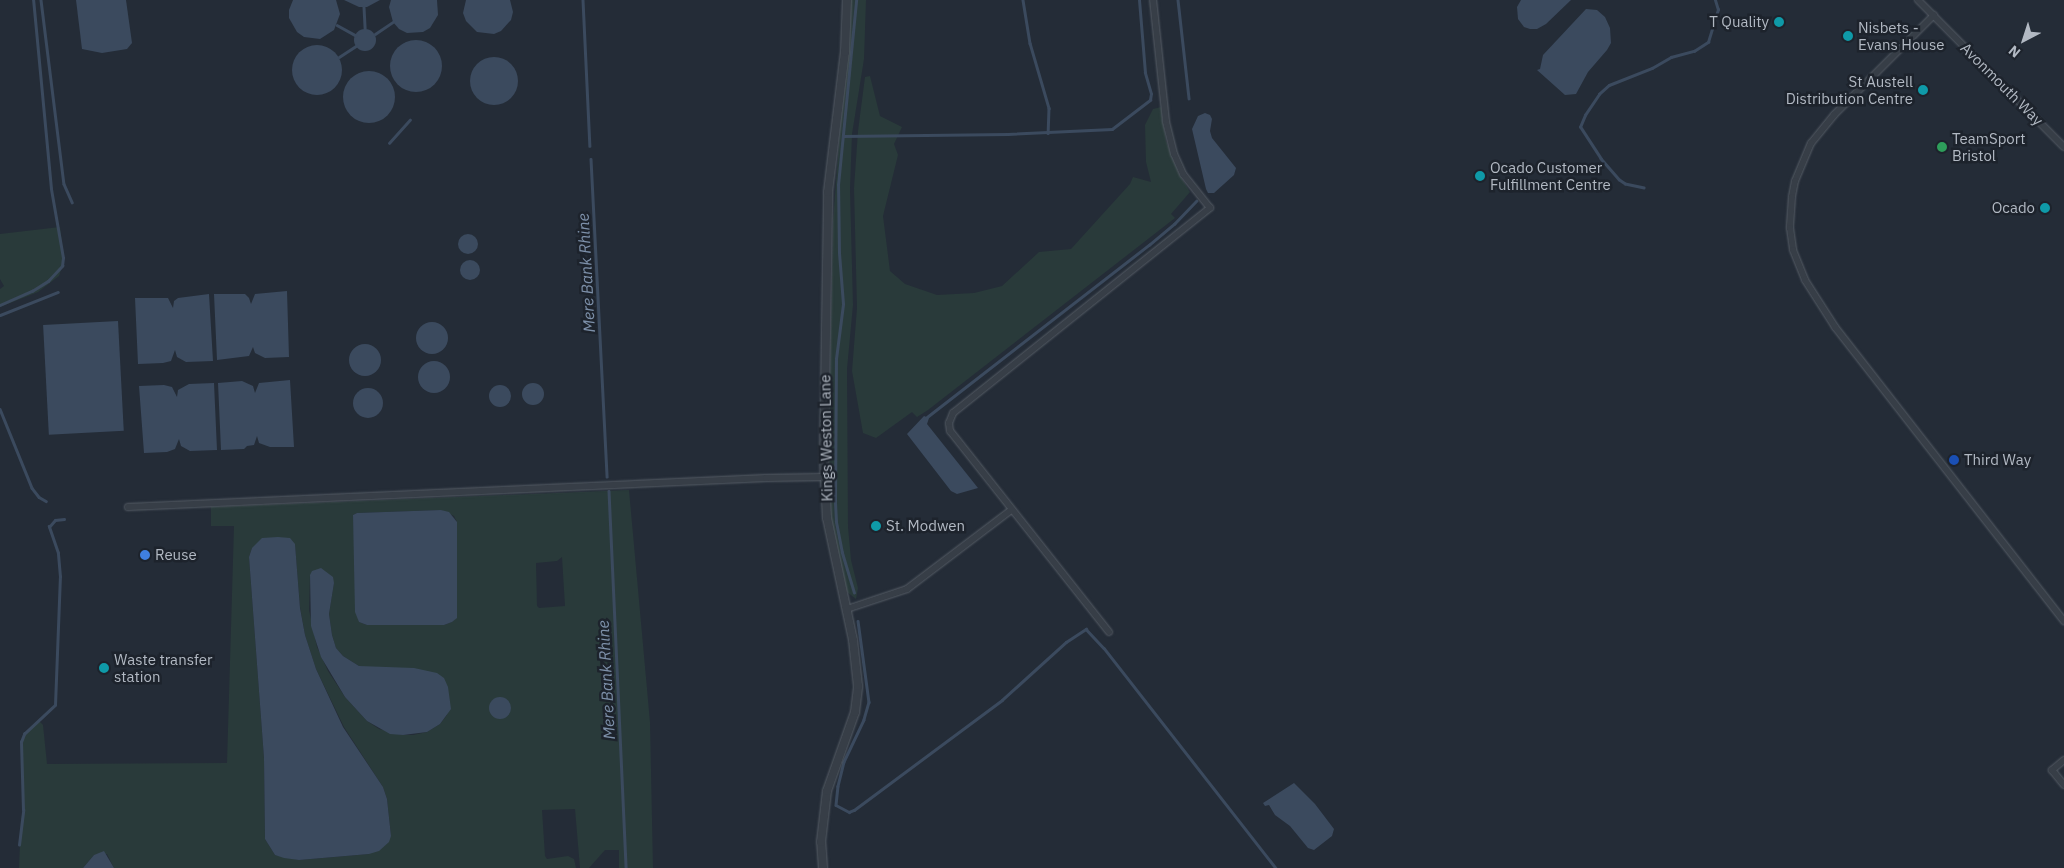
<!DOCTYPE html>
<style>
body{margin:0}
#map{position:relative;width:2064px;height:868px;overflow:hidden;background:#242c37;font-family:"IBM Plex Sans",sans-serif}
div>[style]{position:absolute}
.green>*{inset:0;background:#293a3a}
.water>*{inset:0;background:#3b4a5e;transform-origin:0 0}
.round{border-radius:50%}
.stream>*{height:2.5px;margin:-1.25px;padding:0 1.25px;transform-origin:1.25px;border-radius:1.25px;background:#3b4a5e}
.roads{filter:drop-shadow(0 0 1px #555c65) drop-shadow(0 0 1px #555c65)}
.minor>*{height:6px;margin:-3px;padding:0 3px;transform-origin:3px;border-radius:3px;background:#373e47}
.tertiary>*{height:8px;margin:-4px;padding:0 4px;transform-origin:4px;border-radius:4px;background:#373e47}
.dots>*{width:14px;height:14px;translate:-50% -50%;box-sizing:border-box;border:2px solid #1d232c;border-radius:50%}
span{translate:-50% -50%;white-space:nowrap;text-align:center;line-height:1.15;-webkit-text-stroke:5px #1d232c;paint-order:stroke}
.poi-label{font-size:15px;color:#b2b9c3}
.right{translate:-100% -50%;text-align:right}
.left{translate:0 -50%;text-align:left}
.street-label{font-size:15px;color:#b2b9c3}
.water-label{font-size:16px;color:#7d90a9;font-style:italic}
.north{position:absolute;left:1999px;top:15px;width:50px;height:50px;-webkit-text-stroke:4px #1d232c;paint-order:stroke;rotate:220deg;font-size:14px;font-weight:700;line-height:20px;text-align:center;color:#b2b9c3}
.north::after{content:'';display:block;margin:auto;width:18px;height:22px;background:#b2b9c3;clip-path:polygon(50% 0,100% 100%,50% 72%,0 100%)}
</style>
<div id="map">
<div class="green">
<i style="clip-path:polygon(850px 0,866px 0,864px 59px,852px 134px,850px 189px,853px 305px,847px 369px,848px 527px,851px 560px,858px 588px,856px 599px,847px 592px,832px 525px,828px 482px,833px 221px)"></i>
<i style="clip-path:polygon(870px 76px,880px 116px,902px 127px,894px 144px,898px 155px,883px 216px,890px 271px,905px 284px,937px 295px,974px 293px,1002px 286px,1039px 252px,1071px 249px,1130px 184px,1133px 177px,1151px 182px,1146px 162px,1145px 125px,1153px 109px,1161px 107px,1166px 141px,1179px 174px,1190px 192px,1171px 214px,1175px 218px,928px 410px,917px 417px,912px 412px,876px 438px,863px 433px,852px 371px,857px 308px,854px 188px,858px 131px,865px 77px)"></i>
<i style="clip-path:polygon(60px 227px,64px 261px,59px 276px,38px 292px,0 307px,0 289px,4px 286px,0 279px,0 234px)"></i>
<i style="clip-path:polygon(evenodd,629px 490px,650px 722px,653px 868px,619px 868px,619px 850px,605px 850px,589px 868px,580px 868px,575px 809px,542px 810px,545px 856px,547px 859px,568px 856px,574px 859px,576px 868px,114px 868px,107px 854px,94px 855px,83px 868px,19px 868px,21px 819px,23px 810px,21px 742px,24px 734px,39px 721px,43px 725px,47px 764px,227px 763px,234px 526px,211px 526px,211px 507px,629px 490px,441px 510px,454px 516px,457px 522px,456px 618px,452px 622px,444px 625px,367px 625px,359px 622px,353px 515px,357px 513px,441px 510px,629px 490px,295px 545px,300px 607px,305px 635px,316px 669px,344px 727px,383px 787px,387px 799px,391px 836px,369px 854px,299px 860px,275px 855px,265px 839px,264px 758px,249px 557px,252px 548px,295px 545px,629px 490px,562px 557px,565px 606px,539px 608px,537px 606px,536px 563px,557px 561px,562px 557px,629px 490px,310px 575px,334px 583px,329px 614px,332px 635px,336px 648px,343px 656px,359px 666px,369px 668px,447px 715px,440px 724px,427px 732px,413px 735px,403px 735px,379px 729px,367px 721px,345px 697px,328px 671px,317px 647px,309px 610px,310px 575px)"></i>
</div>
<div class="water">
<i style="clip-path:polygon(76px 0,126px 0,132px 43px,127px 49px,102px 53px,82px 49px)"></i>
<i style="clip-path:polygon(293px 0,336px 0,340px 14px,334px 30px,320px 39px,304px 37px,297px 32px,289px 18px,289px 10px)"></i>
<i style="clip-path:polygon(344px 0,380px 0,367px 7px,359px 7px)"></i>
<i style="clip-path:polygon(391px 0,437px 0,438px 15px,430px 28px,423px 32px,407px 33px,399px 29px,393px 22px,389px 7px)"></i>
<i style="clip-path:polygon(466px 0,510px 0,513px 12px,511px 20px,501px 31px,494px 34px,477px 32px,466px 21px,463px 13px)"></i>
<i style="clip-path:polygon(1521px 0,1571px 0,1546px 24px,1537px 29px,1530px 29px,1524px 27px,1518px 19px,1517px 7px)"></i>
<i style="clip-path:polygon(1586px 9px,1597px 10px,1605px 17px,1610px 28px,1611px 43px,1607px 50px,1588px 72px,1576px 94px,1565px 95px,1537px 70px,1540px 69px,1543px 55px)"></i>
<i class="round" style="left:354px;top:29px;width:22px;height:22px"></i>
<i class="round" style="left:390px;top:40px;width:52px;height:52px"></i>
<i class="round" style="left:292px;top:45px;width:50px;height:50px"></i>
<i class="round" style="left:470px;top:57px;width:48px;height:48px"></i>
<i class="round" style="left:343px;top:71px;width:52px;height:52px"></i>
<i style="clip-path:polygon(1205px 113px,1210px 115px,1212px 119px,1210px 131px,1212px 138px,1236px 168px,1234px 175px,1214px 193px,1208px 193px,1206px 189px,1192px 129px,1198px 116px)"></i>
<i class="round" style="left:458px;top:234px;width:20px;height:20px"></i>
<i class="round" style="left:460px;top:260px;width:20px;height:20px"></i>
<i style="clip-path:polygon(287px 291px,289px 357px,265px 358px,255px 353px,253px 347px,249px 356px,217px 360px,214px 294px,245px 294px,249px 298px,251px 304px,255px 294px)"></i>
<i style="clip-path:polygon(209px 294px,213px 361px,186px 362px,177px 357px,175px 350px,171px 361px,163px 363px,138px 364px,135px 298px,168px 298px,173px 308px,174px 301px,178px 298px)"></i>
<i style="left:118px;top:321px;width:110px;height:75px;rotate:87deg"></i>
<i class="round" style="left:416px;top:322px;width:32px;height:32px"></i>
<i class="round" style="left:349px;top:344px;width:32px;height:32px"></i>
<i class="round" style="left:418px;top:361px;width:32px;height:32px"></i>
<i style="clip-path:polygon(290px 380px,294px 447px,270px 447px,259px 443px,257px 436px,254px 445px,247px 446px,244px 449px,221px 450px,218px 383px,242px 381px,253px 386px,255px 393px,259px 383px)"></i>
<i style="clip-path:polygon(214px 383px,217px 450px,190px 451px,181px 446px,179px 439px,175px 449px,167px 452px,144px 453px,139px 386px,164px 385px,172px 387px,177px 397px,178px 390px,189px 384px)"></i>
<i class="round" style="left:522px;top:383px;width:22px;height:22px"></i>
<i class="round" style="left:489px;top:385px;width:22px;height:22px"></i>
<i class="round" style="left:353px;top:388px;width:30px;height:30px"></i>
<i style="clip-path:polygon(924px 416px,929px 418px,927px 424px,978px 488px,957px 494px,951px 491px,907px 434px)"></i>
<i style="clip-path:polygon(441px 510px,449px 512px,457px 522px,457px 618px,452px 622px,444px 625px,367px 625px,359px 622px,355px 612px,353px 515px,357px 513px)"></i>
<i style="clip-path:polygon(278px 537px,290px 538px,295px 544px,300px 608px,305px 635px,316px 669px,343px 727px,383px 787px,387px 799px,391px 836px,389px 842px,379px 851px,369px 854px,299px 860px,284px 858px,275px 855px,265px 839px,264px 758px,249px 557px,252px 548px,262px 538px)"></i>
<i style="clip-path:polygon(321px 568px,333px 577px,334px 583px,329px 614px,332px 635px,336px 648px,343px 656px,359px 666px,414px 668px,437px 673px,444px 678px,448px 687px,451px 709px,440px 724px,427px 732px,403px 735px,390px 734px,367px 721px,345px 697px,321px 657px,311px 626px,310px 575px,312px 571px)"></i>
<i class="round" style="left:489px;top:697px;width:22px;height:22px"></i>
<i style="clip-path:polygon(1294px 783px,1315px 804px,1334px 829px,1332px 836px,1314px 850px,1308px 848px,1290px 826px,1275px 815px,1269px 805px,1265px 806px,1263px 803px)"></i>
<i style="clip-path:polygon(104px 851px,114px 868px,83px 868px,94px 855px)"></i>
</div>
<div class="stream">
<i style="left:41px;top:0;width:185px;rotate:82.9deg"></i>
<i style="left:64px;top:184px;width:20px;rotate:66deg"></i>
<i style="left:583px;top:0;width:146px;rotate:87.3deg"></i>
<i style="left:1023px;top:0;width:44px;rotate:80.8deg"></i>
<i style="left:1030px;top:43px;width:68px;rotate:73.7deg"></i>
<i style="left:1049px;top:108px;width:25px;rotate:92deg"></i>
<i style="left:1178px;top:0;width:99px;rotate:83.6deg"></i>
<i style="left:364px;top:7px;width:21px;rotate:87deg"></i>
<i style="left:337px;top:25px;width:21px;rotate:29deg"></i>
<i style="left:375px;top:34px;width:22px;rotate:-34deg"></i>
<i style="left:339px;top:57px;width:20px;rotate:-33deg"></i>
<i style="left:843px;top:136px;width:165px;rotate:-0.7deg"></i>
<i style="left:1008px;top:134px;width:104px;rotate:-2.8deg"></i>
<i style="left:1112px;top:129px;width:48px;rotate:-37.3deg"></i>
<i style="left:1150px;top:100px;width:6px;rotate:-81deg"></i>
<i style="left:1151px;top:94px;width:22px;rotate:-106deg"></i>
<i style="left:1145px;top:73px;width:73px;rotate:-94.7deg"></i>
<i style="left:389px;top:143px;width:31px;rotate:-48deg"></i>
<i style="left:591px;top:159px;width:318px;rotate:87.1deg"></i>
<i style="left:1644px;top:188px;width:19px;rotate:-168deg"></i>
<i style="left:1625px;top:184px;width:7px;rotate:-146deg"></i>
<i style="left:1619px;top:180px;width:28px;rotate:-131deg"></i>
<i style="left:1601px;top:159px;width:38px;rotate:-123deg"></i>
<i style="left:1580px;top:127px;width:13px;rotate:-67deg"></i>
<i style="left:1585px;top:115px;width:25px;rotate:-56deg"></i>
<i style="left:1599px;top:94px;width:13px;rotate:-42deg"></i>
<i style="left:1609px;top:85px;width:46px;rotate:-21.6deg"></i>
<i style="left:1652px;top:68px;width:22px;rotate:-30deg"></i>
<i style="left:1671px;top:57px;width:24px;rotate:-15deg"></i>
<i style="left:1694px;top:51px;width:17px;rotate:-33deg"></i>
<i style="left:1708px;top:42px;width:34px;rotate:-73deg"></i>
<i style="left:1718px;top:10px;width:10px;rotate:-107deg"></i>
<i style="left:0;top:305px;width:35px;rotate:-24deg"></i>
<i style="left:32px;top:291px;width:19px;rotate:-32deg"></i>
<i style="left:48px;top:281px;width:21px;rotate:-47deg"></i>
<i style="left:62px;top:266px;width:8px;rotate:-83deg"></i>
<i style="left:63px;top:258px;width:70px;rotate:-99.9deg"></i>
<i style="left:51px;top:189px;width:190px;rotate:-95.4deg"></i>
<i style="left:0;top:315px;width:62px;rotate:-21.6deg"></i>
<i style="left:0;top:409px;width:85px;rotate:67.9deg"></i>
<i style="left:32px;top:488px;width:11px;rotate:52deg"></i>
<i style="left:39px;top:497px;width:8px;rotate:30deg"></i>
<i style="left:927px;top:417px;width:281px;rotate:-37.8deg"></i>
<i style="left:1149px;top:245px;width:33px;rotate:-40deg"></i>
<i style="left:1174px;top:224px;width:32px;rotate:-46deg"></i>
<i style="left:609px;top:491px;width:377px;rotate:87.4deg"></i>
<i style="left:854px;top:593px;width:42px;rotate:-106.7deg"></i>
<i style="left:842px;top:553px;width:32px;rotate:-101deg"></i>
<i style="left:836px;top:522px;width:20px;rotate:-93deg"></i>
<i style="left:835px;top:502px;width:143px;rotate:-89.6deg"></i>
<i style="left:836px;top:359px;width:55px;rotate:-82.7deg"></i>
<i style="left:843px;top:304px;width:51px;rotate:-94.5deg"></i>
<i style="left:839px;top:253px;width:68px;rotate:-90.8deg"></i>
<i style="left:838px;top:185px;width:186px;rotate:-84.4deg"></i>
<i style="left:858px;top:621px;width:82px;rotate:82.3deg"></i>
<i style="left:869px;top:702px;width:19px;rotate:106deg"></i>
<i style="left:864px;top:720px;width:47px;rotate:115.5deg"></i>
<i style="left:844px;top:762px;width:25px;rotate:104deg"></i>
<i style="left:838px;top:786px;width:19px;rotate:96deg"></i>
<i style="left:836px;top:805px;width:15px;rotate:28deg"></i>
<i style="left:849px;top:812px;width:5px;rotate:-22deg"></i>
<i style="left:854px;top:810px;width:184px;rotate:-36.6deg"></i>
<i style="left:1002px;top:700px;width:86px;rotate:-42.2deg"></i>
<i style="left:1066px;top:642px;width:24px;rotate:-33deg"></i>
<i style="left:1086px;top:629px;width:26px;rotate:47deg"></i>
<i style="left:1104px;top:648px;width:279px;rotate:52deg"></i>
<i style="left:19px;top:845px;width:35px;rotate:-83deg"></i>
<i style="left:23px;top:810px;width:68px;rotate:-91.7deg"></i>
<i style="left:21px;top:742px;width:9px;rotate:-69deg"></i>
<i style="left:24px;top:734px;width:42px;rotate:-43.1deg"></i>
<i style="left:55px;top:705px;width:128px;rotate:-87.8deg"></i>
<i style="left:60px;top:577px;width:24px;rotate:-95deg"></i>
<i style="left:58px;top:553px;width:28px;rotate:-109deg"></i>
<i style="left:49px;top:527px;width:9px;rotate:-49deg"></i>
<i style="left:55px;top:520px;width:9px;rotate:-6deg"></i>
</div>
<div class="roads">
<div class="minor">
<i style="left:1918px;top:0;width:207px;rotate:45.2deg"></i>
<i style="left:1934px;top:15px;width:141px;rotate:135deg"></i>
<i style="left:1834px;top:115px;width:36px;rotate:129deg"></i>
<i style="left:1811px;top:143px;width:41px;rotate:112.8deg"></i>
<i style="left:1795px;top:181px;width:16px;rotate:101deg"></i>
<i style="left:1792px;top:197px;width:31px;rotate:94deg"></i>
<i style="left:1790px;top:228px;width:22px;rotate:82deg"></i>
<i style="left:1793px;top:250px;width:32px;rotate:68deg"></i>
<i style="left:1805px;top:280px;width:56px;rotate:57.4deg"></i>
<i style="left:1835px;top:327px;width:373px;rotate:52.1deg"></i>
<i style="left:128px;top:507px;width:639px;rotate:-2.6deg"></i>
<i style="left:766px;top:478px;width:59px;rotate:-1deg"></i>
<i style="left:847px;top:609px;width:63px;rotate:-18.4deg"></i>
<i style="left:907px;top:589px;width:131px;rotate:-37.2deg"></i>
<i style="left:1109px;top:632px;width:256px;rotate:-128.3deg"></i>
<i style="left:950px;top:431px;width:8px;rotate:-97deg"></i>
<i style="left:949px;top:423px;width:11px;rotate:-68deg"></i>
<i style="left:953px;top:413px;width:329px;rotate:-38.6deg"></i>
<i style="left:1210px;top:208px;width:43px;rotate:-128.5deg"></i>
<i style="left:1183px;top:174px;width:22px;rotate:-114deg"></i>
<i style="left:1174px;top:154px;width:34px;rotate:-104deg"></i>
<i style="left:1166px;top:121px;width:122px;rotate:-96.1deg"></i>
<i style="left:2064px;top:760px;width:16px;rotate:140deg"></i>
<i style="left:2052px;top:770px;width:19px;rotate:51deg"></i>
</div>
<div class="tertiary">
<i style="left:823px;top:868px;width:26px;rotate:-94deg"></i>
<i style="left:821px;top:842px;width:51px;rotate:-83.3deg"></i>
<i style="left:827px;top:791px;width:84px;rotate:-70.5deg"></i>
<i style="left:855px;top:712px;width:26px;rotate:-83deg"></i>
<i style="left:858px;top:686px;width:46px;rotate:-96.2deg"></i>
<i style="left:853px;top:640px;width:125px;rotate:-102deg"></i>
<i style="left:827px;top:518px;width:59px;rotate:-92.9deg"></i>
<i style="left:824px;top:459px;width:267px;rotate:-89.1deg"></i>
<i style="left:828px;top:192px;width:141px;rotate:-83.1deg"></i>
<i style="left:845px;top:52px;width:52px;rotate:-87.8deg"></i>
</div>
</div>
<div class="dots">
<i style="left:1779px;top:22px;background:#0f9aa8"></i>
<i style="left:1848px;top:36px;background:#0f9aa8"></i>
<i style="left:1923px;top:90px;background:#0f9aa8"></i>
<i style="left:1942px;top:147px;background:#2e9e5b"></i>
<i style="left:1480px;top:176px;background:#0f9aa8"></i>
<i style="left:2045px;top:208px;background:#0f9aa8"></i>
<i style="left:1954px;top:460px;background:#1a4fb4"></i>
<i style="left:876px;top:526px;background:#0f9aa8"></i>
<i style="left:145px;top:555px;background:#3f7fe0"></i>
<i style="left:104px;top:668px;background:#0f9aa8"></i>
</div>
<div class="poi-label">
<span class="right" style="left:1769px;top:22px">T Quality</span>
<span class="left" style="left:1858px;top:36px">Nisbets -<br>Evans House</span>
<span class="right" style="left:1913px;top:90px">St Austell<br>Distribution Centre</span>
<span class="left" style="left:1952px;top:147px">TeamSport<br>Bristol</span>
<span class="left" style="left:1490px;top:176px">Ocado Customer<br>Fulfillment Centre</span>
<span class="right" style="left:2035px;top:208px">Ocado</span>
<span class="left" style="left:1964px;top:460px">Third Way</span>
<span class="left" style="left:886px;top:526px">St. Modwen</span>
<span class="left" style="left:155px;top:555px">Reuse</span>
<span class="left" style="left:114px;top:668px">Waste transfer<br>station</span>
</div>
<div class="street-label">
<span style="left:2002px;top:84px;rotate:45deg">Avonmouth Way</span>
<span style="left:826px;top:438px;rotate:-91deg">Kings Weston Lane</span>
</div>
<div class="water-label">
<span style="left:586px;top:273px;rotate:-93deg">Mere Bank Rhine</span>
<span style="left:606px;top:680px;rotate:-93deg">Mere Bank Rhine</span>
</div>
<div class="north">N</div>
</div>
